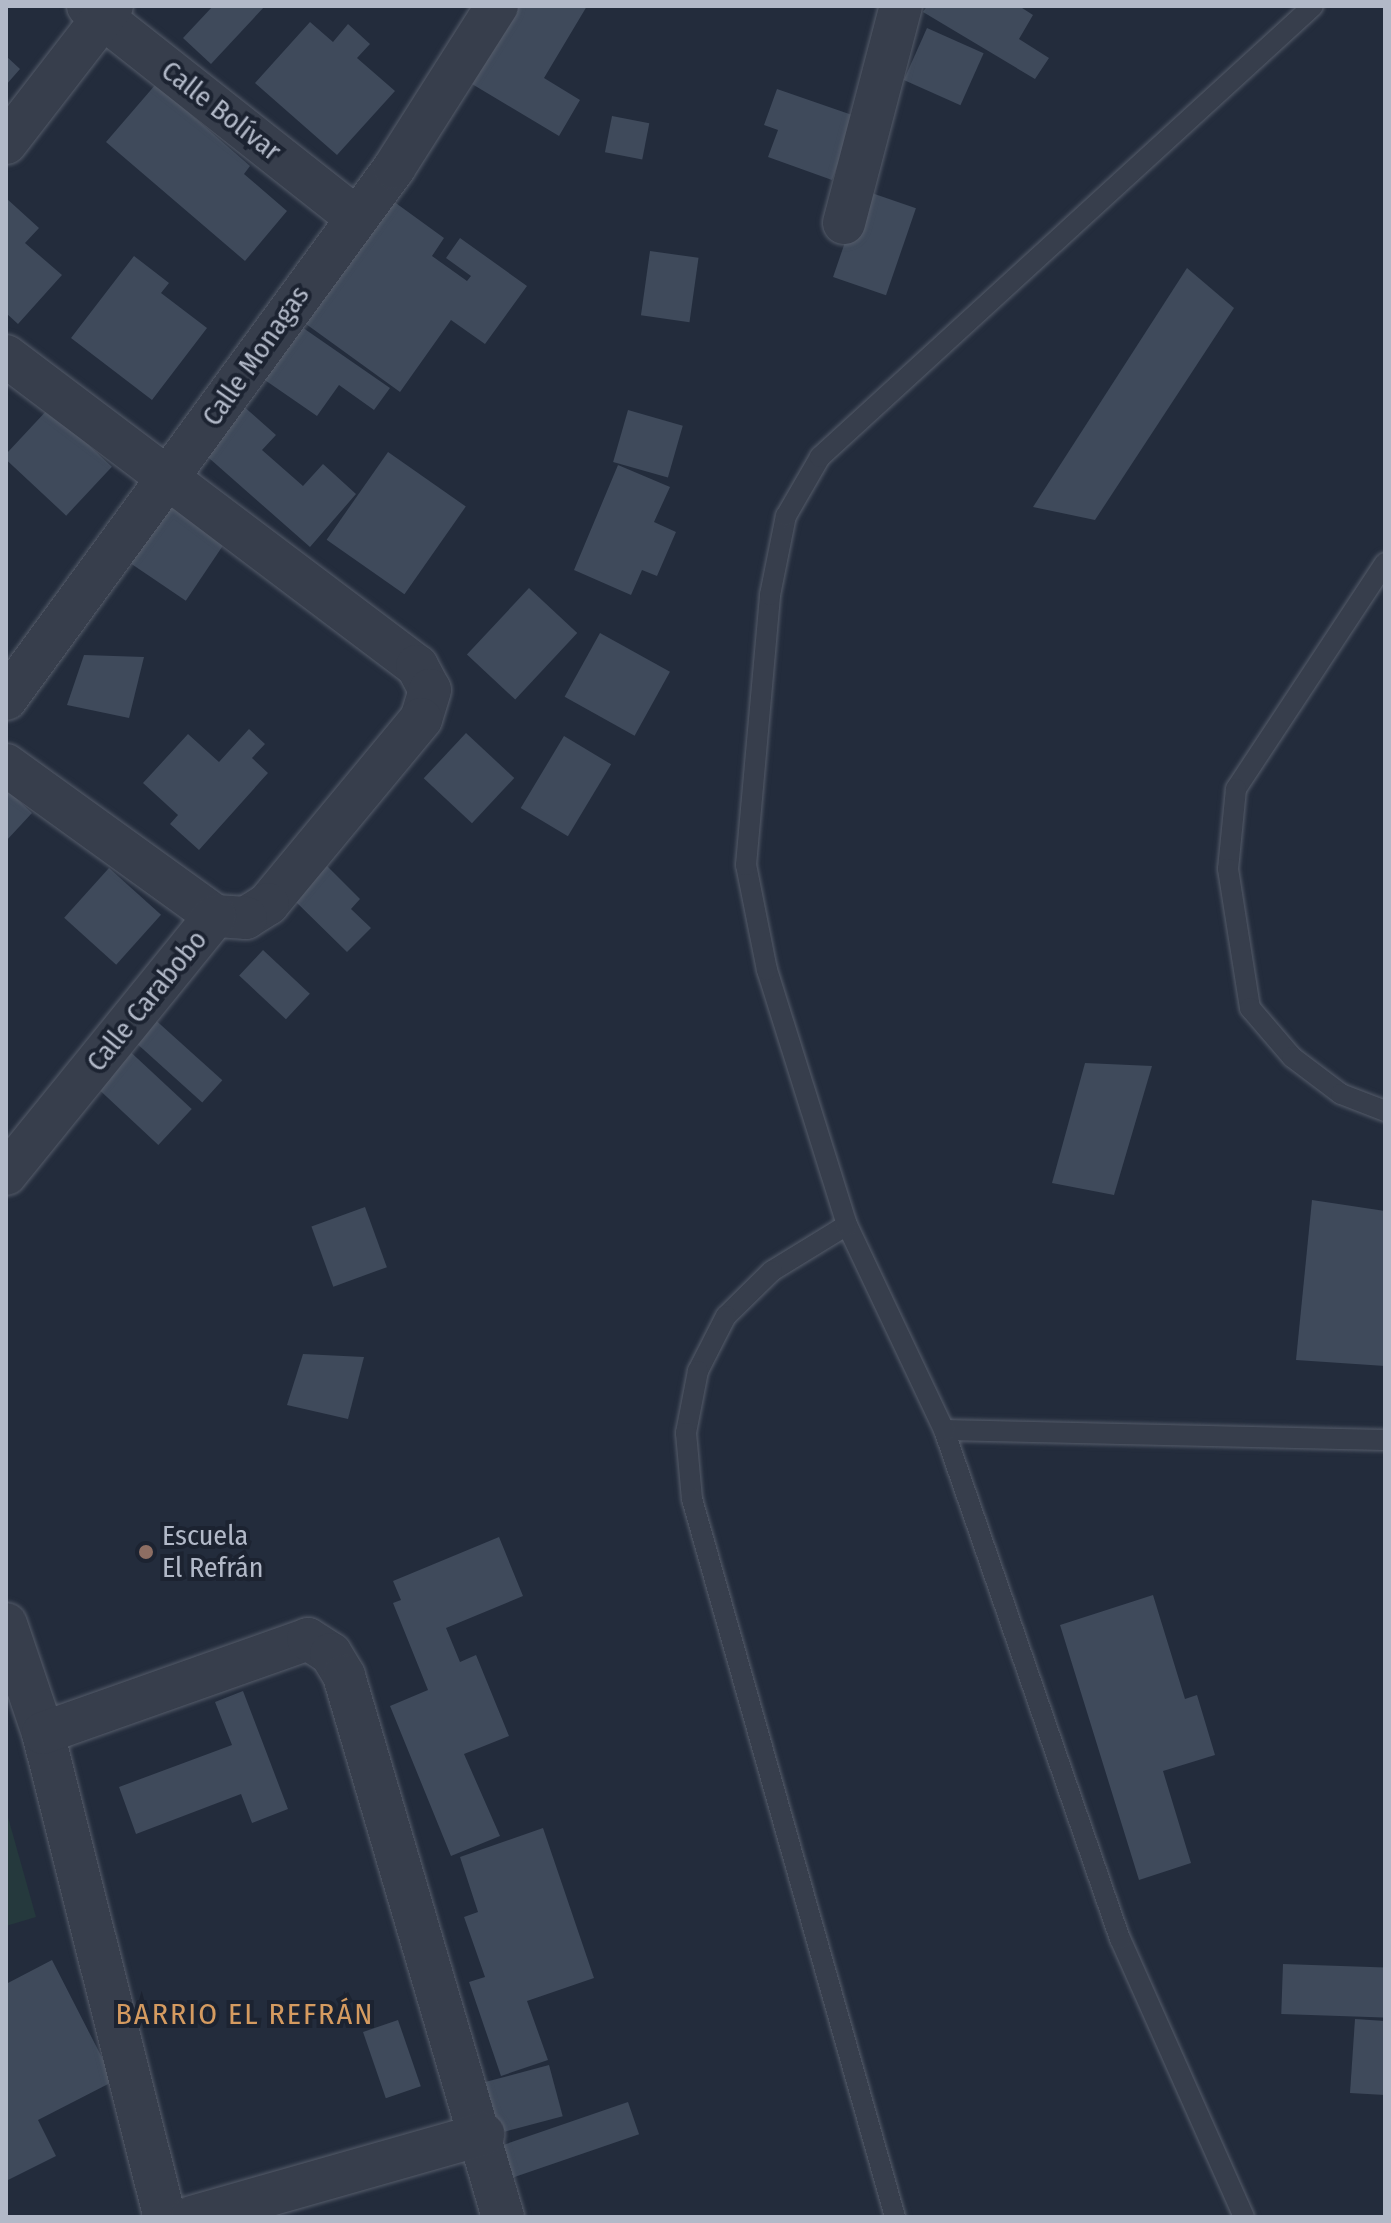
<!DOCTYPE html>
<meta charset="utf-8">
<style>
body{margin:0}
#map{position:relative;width:1391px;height:2223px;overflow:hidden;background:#232c3c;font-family:"Fira Sans Condensed",sans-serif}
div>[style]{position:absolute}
.green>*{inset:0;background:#25393d}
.building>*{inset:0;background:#3f4a5b;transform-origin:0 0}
.roads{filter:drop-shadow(0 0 2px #555c6a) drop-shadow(0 0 2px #555c6a)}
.service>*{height:20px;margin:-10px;padding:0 10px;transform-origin:10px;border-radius:10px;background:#373e4c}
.minor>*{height:42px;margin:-21px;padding:0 21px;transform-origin:21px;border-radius:21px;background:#373e4c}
.dots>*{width:22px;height:22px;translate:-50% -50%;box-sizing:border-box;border:4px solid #1c2331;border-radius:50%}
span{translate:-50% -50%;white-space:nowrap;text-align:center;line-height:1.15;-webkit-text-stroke:8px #1c2331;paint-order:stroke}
.street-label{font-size:28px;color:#b2b9c8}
.poi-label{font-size:28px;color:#b2b9c8}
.left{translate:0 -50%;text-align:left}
.neighbourhood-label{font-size:30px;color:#d59b60;letter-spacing:2px}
.frame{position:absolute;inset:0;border:8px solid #b2b9c8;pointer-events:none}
</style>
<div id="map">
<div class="green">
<i style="clip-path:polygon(6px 1810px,36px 1917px,6px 1926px)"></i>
</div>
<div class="building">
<i style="clip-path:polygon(213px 6px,265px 6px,211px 64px,183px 38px)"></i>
<i style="clip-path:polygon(506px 6px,587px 6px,544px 78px,580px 100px,559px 136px,462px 78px)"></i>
<i style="clip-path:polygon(927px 6px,1019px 6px,1033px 15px,1019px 39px,1049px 58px,1035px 79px,923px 12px)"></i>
<i style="clip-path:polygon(310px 22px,333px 42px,348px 24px,370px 44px,357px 58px,395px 91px,337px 155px,255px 83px)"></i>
<i style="left:927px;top:28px;width:62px;height:57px;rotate:24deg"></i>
<i style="clip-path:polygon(6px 56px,20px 69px,6px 85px)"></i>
<i style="clip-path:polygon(156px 84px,250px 166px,244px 174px,287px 211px,245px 261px,106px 142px)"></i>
<i style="clip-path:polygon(777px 89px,855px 116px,832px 180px,768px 157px,778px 130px,764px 125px)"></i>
<i style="left:612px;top:116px;width:38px;height:37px;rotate:11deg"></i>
<i style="left:863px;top:190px;width:56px;height:92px;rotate:19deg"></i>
<i style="clip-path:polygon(6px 198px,39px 228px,25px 243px,62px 275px,18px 324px,6px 313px)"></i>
<i style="clip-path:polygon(393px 201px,444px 238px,432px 256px,467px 281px,471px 276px,446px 258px,460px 238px,527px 286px,485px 344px,451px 320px,400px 392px,306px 324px)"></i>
<i style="left:650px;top:251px;width:49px;height:65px;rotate:8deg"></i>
<i style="clip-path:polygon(134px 256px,169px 283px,161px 293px,207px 328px,152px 400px,71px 338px)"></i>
<i style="clip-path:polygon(1187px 268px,1234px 308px,1095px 520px,1033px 507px)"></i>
<i style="clip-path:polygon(296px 323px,390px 388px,374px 410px,339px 385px,317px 416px,259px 376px)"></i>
<i style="clip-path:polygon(242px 405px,276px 435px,262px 450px,303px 486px,323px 464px,356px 494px,310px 547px,201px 451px)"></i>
<i style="left:49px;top:408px;width:86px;height:67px;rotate:43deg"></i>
<i style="left:628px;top:410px;width:57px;height:54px;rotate:16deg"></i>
<i style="left:388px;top:452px;width:95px;height:107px;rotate:35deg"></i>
<i style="clip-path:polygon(618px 465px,670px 487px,654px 522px,676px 532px,657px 576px,642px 570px,631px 595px,574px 570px)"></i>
<i style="left:165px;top:501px;width:73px;height:71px;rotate:34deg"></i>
<i style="left:529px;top:588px;width:66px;height:91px;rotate:43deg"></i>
<i style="left:600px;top:633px;width:80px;height:73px;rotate:29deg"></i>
<i style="clip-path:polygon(84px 655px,144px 657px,129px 718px,67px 705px)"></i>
<i style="clip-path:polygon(249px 729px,265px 744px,252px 758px,268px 773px,199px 850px,170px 824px,178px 815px,143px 783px,188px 734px,219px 762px)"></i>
<i style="left:466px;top:733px;width:66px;height:62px;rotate:43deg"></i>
<i style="left:564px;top:736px;width:55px;height:84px;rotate:31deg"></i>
<i style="clip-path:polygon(6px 789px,32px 813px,6px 841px)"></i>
<i style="clip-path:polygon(327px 866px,360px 899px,351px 909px,371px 928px,347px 952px,294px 900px)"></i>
<i style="left:109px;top:868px;width:70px;height:67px;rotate:42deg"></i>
<i style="left:263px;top:950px;width:64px;height:35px;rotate:43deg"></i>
<i style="left:151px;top:1016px;width:96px;height:30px;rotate:42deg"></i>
<i style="left:123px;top:1045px;width:94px;height:49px;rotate:43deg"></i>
<i style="clip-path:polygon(1085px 1063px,1152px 1066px,1114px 1195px,1052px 1183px)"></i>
<i style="clip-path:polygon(1312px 1200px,1385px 1211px,1385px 1366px,1296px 1360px)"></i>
<i style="left:365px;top:1207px;width:64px;height:57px;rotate:70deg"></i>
<i style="clip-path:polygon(303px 1354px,364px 1357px,348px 1419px,287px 1405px)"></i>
<i style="clip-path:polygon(499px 1537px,523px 1596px,446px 1628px,460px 1662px,476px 1655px,509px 1736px,464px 1754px,500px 1836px,451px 1856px,390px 1706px,428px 1690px,393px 1603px,401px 1600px,393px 1581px)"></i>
<i style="clip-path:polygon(1153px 1595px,1185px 1699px,1197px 1695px,1215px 1755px,1163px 1771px,1191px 1863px,1139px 1880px,1060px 1625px)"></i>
<i style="clip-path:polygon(243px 1691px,288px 1809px,252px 1823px,241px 1794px,136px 1834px,119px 1787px,232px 1745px,215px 1702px)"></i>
<i style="clip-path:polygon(543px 1828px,594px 1978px,527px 2001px,548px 2060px,501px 2076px,469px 1982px,485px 1977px,464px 1917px,478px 1912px,460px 1857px)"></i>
<i style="clip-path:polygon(52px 1960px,114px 2081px,38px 2120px,56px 2156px,6px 2181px,6px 1984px)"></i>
<i style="left:1283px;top:1964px;width:102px;height:50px;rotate:2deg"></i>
<i style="clip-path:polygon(1355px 2019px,1385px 2021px,1385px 2095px,1350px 2093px)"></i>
<i style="left:398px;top:2020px;width:70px;height:37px;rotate:71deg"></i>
<i style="left:549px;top:2065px;width:53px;height:68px;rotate:75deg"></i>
<i style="left:628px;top:2102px;width:34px;height:143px;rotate:71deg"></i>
</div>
<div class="roads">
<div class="service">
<i style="left:1385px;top:563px;width:271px;rotate:123.4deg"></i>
<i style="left:1236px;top:789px;width:80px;rotate:95.7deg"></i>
<i style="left:1228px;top:869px;width:141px;rotate:81deg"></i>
<i style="left:1250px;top:1008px;width:65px;rotate:49.4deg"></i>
<i style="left:1292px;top:1057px;width:61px;rotate:37.1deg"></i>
<i style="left:1341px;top:1094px;width:47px;rotate:21.1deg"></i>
<i style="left:847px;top:1225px;width:88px;rotate:148.5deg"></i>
<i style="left:772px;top:1271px;width:64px;rotate:135.6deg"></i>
<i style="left:726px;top:1316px;width:62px;rotate:117deg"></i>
<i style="left:698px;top:1371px;width:63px;rotate:101deg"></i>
<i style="left:686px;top:1433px;width:66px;rotate:84.8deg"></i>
<i style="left:692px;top:1499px;width:746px;rotate:74.21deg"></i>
<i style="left:944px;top:1430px;width:441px;rotate:1.3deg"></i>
<i style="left:1244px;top:2217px;width:304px;rotate:-114deg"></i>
<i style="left:1120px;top:1939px;width:539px;rotate:-109.07deg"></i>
<i style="left:944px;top:1430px;width:227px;rotate:-115.3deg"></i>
<i style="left:847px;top:1225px;width:267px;rotate:-107.4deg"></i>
<i style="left:767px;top:970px;width:107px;rotate:-101.3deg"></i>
<i style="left:746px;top:865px;width:271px;rotate:-84.9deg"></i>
<i style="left:770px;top:595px;width:81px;rotate:-78.6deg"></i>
<i style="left:786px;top:516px;width:68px;rotate:-60deg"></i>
<i style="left:820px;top:457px;width:668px;rotate:-42.45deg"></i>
</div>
<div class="minor">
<i style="left:88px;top:6px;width:339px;rotate:38.3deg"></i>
<i style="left:6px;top:143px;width:173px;rotate:-52.3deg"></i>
<i style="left:844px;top:223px;width:224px;rotate:-75.3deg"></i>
<i style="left:6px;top:356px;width:515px;rotate:37.03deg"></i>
<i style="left:417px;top:666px;width:27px;rotate:62deg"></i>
<i style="left:430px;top:690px;width:30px;rotate:107deg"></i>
<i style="left:421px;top:719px;width:240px;rotate:129.6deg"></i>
<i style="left:268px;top:904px;width:26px;rotate:148deg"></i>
<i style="left:246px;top:918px;width:31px;rotate:-176deg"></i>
<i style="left:6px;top:699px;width:658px;rotate:-53.84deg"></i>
<i style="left:394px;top:168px;width:192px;rotate:-57.6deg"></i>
<i style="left:6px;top:765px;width:258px;rotate:35.8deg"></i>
<i style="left:6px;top:1174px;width:332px;rotate:-51deg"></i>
<i style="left:6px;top:1624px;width:115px;rotate:71.3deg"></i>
<i style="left:43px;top:1733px;width:499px;rotate:75.9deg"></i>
<i style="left:43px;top:1733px;width:281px;rotate:-19.5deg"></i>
<i style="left:308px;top:1639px;width:27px;rotate:33deg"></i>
<i style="left:331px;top:1654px;width:26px;rotate:59deg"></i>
<i style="left:344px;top:1676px;width:564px;rotate:73.62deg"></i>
<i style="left:192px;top:2217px;width:303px;rotate:-15.9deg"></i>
</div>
</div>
<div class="dots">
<i style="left:146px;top:1552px;background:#8d6e63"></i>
</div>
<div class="street-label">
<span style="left:221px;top:111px;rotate:38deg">Calle Bolívar</span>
<span style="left:256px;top:356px;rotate:-55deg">Calle Monagas</span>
<span style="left:147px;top:1001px;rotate:-51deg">Calle Carabobo</span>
</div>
<div class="poi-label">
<span class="left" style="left:162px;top:1552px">Escuela<br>El Refrán</span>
</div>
<div class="neighbourhood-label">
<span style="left:245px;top:2014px">BARRIO EL REFRÁN</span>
</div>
<div class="frame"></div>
</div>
